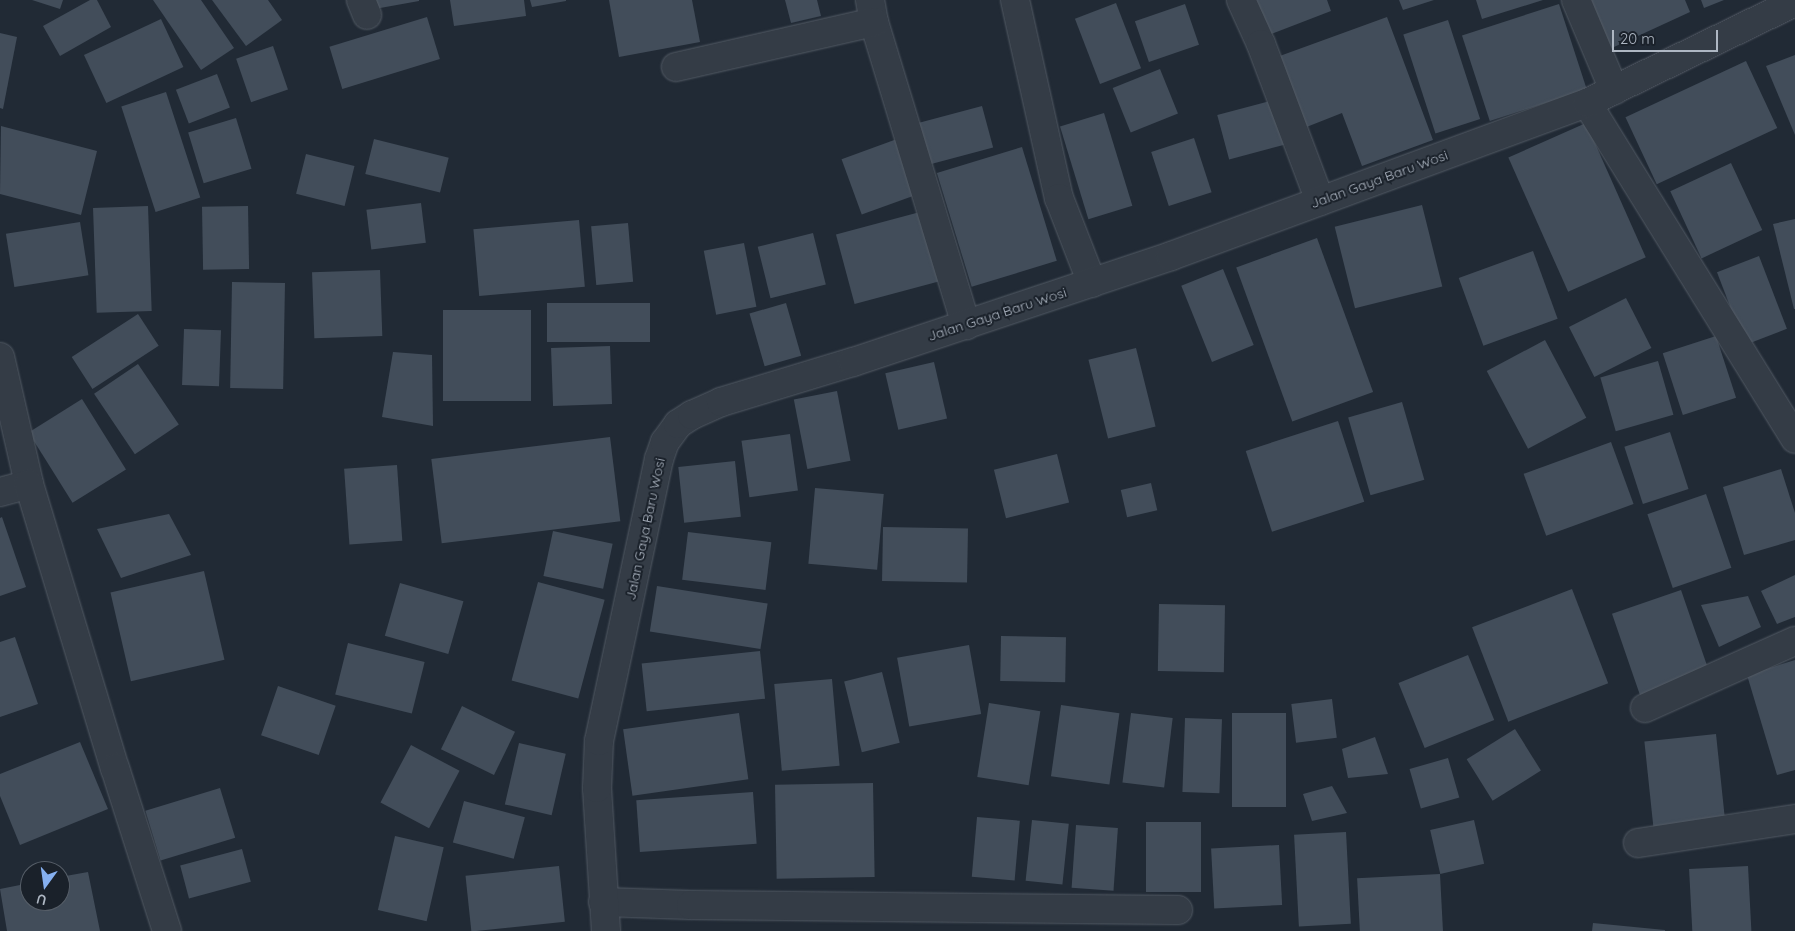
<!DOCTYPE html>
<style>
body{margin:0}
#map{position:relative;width:1795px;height:931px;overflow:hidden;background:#212a35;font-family:Quicksand,sans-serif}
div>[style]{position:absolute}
.building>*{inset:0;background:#424d5a;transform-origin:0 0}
.roads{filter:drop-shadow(0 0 1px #525a64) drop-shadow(0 0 1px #525a64)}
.minor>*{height:28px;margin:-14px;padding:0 14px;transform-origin:14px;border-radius:14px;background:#343c46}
span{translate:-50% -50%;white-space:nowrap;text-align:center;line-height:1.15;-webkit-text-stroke:4px #1a212a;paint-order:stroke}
.street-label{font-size:14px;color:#aeb7c3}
.north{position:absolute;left:20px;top:861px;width:50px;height:50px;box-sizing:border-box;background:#1a212a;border:1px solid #555d67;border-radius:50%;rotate:194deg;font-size:14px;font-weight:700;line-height:20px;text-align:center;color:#aeb7c3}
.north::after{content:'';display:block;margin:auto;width:18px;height:22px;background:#86b0f0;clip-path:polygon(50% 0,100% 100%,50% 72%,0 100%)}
.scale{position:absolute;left:1612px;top:30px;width:106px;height:22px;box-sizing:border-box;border:2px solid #aeb7c3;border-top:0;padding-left:6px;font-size:15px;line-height:18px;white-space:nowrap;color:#aeb7c3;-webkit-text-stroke:4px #1a212a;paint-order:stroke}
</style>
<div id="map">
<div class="building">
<i style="clip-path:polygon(32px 0,63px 0,60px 9px)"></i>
<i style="clip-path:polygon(90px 0,97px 0,111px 27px,60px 56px,43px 26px)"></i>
<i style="clip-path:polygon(153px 0,201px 0,234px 48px,201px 70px)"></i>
<i style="clip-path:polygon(212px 0,268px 0,282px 20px,246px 46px)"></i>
<i style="clip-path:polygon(367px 0,419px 0,419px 1px,369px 10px)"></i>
<i style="clip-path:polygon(450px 0,524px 0,526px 16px,454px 26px)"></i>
<i style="clip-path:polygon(530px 0,566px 0,566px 1px,532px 7px)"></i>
<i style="clip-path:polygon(609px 0,692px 0,700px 42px,619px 57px)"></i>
<i style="clip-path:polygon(785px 0,817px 0,821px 16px,791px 23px)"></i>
<i style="clip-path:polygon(1251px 0,1327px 0,1331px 11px,1266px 36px)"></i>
<i style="clip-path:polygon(1399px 0,1434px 0,1403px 10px)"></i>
<i style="clip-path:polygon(1476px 0,1543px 0,1482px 19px)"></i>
<i style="clip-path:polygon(1576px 0,1685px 0,1690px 12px,1601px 53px)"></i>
<i style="clip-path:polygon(1701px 0,1724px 0,1704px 8px)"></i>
<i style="left:1116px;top:3px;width:70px;height:44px;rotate:69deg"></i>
<i style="left:1185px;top:4px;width:43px;height:53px;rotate:71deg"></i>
<i style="left:1559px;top:4px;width:90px;height:102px;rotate:72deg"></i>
<i style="left:427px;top:17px;width:44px;height:102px;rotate:73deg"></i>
<i style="clip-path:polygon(1387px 17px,1433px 140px,1362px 166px,1342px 113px,1304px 128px,1277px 57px)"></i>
<i style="left:161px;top:19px;width:53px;height:85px;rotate:65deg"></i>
<i style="left:1448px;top:20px;width:104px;height:47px;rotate:72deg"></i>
<i style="clip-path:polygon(0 33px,17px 37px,3px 109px,0 108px)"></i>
<i style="left:273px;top:46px;width:46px;height:39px;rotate:71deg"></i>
<i style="clip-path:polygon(1795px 55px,1795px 135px,1766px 66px)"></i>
<i style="left:1746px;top:61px;width:74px;height:133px;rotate:65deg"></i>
<i style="left:1160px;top:69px;width:48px;height:51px;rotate:68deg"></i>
<i style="left:217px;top:74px;width:36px;height:44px;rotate:69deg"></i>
<i style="left:166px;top:92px;width:111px;height:47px;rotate:72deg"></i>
<i style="left:1281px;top:98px;width:46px;height:66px;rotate:75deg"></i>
<i style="left:982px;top:106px;width:43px;height:66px;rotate:75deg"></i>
<i style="left:1104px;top:113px;width:97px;height:46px;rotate:73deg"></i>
<i style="left:236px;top:118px;width:53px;height:50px;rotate:73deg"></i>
<i style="left:1586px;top:123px;width:147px;height:85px;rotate:66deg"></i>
<i style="clip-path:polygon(1px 126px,97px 151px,81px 215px,0 194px)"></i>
<i style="left:1194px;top:138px;width:57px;height:45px;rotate:72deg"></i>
<i style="left:374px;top:139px;width:77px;height:36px;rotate:14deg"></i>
<i style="left:897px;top:139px;width:59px;height:59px;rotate:70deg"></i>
<i style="left:1022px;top:147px;width:119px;height:89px;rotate:73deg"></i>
<i style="left:306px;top:154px;width:50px;height:41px;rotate:14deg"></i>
<i style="left:1731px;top:163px;width:74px;height:67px;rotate:65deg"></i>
<i style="left:421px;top:203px;width:40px;height:55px;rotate:83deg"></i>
<i style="left:1422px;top:205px;width:84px;height:90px;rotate:76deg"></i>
<i style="left:148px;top:206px;width:105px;height:55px;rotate:88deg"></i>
<i style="left:248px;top:206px;width:63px;height:46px;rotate:89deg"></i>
<i style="left:920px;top:212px;width:72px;height:87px;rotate:75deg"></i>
<i style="clip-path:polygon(1795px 219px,1795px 309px,1794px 309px,1773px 224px)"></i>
<i style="left:579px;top:220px;width:67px;height:106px;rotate:85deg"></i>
<i style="left:80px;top:222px;width:54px;height:75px;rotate:81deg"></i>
<i style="left:628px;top:223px;width:59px;height:37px;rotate:85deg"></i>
<i style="left:813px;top:233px;width:53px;height:57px;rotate:76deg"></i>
<i style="left:1317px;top:238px;width:164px;height:86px;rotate:70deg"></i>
<i style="left:744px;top:243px;width:65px;height:41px;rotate:79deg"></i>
<i style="left:1533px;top:251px;width:72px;height:79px;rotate:70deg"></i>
<i style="left:1759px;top:256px;width:78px;height:45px;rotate:69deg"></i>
<i style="left:1223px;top:269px;width:82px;height:45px;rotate:68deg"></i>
<i style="left:380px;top:270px;width:66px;height:68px;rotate:88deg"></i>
<i style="left:232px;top:282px;width:53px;height:106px;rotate:1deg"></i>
<i style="left:1626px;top:298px;width:56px;height:64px;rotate:63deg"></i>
<i style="left:547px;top:303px;width:103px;height:39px"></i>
<i style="left:786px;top:303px;width:55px;height:38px;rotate:74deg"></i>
<i style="left:443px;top:310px;width:88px;height:91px"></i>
<i style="left:138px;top:314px;width:38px;height:79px;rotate:57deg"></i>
<i style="left:184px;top:329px;width:37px;height:56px;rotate:2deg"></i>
<i style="left:1716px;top:336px;width:65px;height:56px;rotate:72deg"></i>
<i style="left:1545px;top:340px;width:88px;height:66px;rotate:62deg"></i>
<i style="left:610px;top:346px;width:58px;height:59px;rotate:88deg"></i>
<i style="left:1136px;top:348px;width:81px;height:49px;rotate:76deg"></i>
<i style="clip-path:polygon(393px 352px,432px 355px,433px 426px,382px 417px)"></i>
<i style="left:1658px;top:361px;width:56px;height:60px;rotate:74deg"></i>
<i style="left:934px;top:362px;width:58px;height:50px;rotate:77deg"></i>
<i style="left:138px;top:364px;width:73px;height:53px;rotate:56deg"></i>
<i style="left:837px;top:391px;width:71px;height:44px;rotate:79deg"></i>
<i style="left:82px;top:399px;width:83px;height:63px;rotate:58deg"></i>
<i style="left:1402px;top:402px;width:81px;height:56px;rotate:74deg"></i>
<i style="left:1338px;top:421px;width:85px;height:97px;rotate:72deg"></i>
<i style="left:1670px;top:432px;width:60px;height:48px;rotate:72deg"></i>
<i style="left:790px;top:434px;width:57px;height:49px;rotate:82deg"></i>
<i style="left:610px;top:437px;width:85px;height:180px;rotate:83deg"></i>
<i style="left:1611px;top:442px;width:66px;height:93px;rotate:70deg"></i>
<i style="left:1057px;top:454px;width:50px;height:65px;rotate:76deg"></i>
<i style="left:735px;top:461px;width:56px;height:57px;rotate:84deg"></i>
<i style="left:397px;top:465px;width:76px;height:53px;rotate:86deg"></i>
<i style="clip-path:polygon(1781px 469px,1795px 513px,1795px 540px,1744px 555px,1723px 487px)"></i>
<i style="left:1151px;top:483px;width:28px;height:31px;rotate:77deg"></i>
<i style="left:815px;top:488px;width:69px;height:76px;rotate:5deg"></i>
<i style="left:1706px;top:494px;width:78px;height:62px;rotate:71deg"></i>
<i style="clip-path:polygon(169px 514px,191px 555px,121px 578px,97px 529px)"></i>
<i style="clip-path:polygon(2px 517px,26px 587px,0 596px,0 518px)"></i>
<i style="left:883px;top:527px;width:85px;height:54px;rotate:1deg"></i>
<i style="left:553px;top:531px;width:61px;height:46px;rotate:12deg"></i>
<i style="left:688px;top:532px;width:84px;height:48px;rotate:7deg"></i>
<i style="left:204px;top:571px;width:91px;height:96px;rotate:77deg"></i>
<i style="clip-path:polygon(1795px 575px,1795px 617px,1777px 624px,1761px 591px)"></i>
<i style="left:538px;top:582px;width:69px;height:102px;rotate:15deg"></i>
<i style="left:400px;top:583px;width:66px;height:55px;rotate:16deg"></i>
<i style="left:657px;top:586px;width:112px;height:46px;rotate:9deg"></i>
<i style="left:1572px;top:589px;width:101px;height:107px;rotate:69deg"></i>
<i style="left:1681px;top:590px;width:87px;height:73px;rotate:71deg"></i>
<i style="clip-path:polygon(1748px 596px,1761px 627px,1719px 647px,1701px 605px)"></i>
<i style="left:1159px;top:604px;width:66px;height:67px;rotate:1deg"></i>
<i style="left:1001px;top:636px;width:65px;height:45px;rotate:1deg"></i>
<i style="clip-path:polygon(15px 637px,38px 704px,0 717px,0 642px)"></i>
<i style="left:348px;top:643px;width:79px;height:53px;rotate:14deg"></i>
<i style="left:969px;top:645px;width:70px;height:73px;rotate:80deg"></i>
<i style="left:760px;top:651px;width:48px;height:119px;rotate:84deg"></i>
<i style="left:1468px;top:655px;width:70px;height:75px;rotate:68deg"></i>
<i style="clip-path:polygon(1795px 660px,1795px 770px,1777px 775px,1747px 675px)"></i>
<i style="left:882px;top:672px;width:73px;height:39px;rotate:76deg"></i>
<i style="left:832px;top:679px;width:87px;height:58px;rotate:85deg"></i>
<i style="left:278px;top:686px;width:61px;height:52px;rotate:19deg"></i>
<i style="left:1332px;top:699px;width:39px;height:41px;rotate:83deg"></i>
<i style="left:989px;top:703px;width:52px;height:75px;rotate:9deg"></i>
<i style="left:1061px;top:705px;width:59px;height:72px;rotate:8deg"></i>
<i style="left:462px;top:706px;width:59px;height:48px;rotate:26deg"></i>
<i style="left:739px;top:713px;width:67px;height:117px;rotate:82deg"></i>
<i style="left:1131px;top:713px;width:42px;height:70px;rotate:7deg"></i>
<i style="left:1232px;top:713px;width:54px;height:94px"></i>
<i style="left:1185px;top:718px;width:37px;height:74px;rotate:2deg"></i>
<i style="left:1515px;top:729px;width:49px;height:57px;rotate:58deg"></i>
<i style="left:1716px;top:734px;width:90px;height:72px;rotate:84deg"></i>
<i style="clip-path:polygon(1375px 737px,1388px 774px,1348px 778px,1342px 749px)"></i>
<i style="clip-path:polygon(80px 742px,108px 809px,20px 845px,0 796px,0 774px)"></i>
<i style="left:519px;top:743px;width:48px;height:63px;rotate:13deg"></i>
<i style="left:411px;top:745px;width:55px;height:65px;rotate:28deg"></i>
<i style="left:1448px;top:758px;width:41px;height:40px;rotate:74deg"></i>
<i style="left:873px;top:783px;width:94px;height:98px;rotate:89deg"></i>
<i style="clip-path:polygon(1332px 786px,1347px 813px,1312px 821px,1303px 794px)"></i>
<i style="left:220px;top:788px;width:52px;height:78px;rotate:73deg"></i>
<i style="left:753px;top:792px;width:52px;height:117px;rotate:86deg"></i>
<i style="left:464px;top:801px;width:63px;height:43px;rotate:15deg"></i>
<i style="left:977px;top:817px;width:43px;height:60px;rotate:5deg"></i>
<i style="left:1032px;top:820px;width:37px;height:61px;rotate:6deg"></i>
<i style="left:1474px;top:820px;width:45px;height:45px;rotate:77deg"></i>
<i style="left:1146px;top:822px;width:55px;height:70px"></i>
<i style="left:1076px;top:825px;width:42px;height:63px;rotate:4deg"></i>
<i style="left:1346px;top:832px;width:92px;height:52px;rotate:87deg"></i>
<i style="left:395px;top:836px;width:50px;height:76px;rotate:13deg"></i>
<i style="left:1279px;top:845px;width:60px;height:68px;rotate:87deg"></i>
<i style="left:242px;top:849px;width:34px;height:64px;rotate:75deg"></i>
<i style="left:559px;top:866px;width:56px;height:94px;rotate:84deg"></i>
<i style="left:1748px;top:866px;width:65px;height:59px;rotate:87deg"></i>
<i style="clip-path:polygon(88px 872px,100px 931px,7px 931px,0 889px,30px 883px,30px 901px,60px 901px,60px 877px)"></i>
<i style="left:1440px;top:874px;width:57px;height:83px;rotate:87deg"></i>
<i style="clip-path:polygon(1593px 923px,1665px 930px,1665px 931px,1592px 931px)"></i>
</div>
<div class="roads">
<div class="minor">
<i style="left:361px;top:0;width:16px;rotate:68deg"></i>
<i style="left:870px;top:0;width:22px;rotate:80deg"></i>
<i style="left:874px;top:22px;width:317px;rotate:73.1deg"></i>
<i style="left:1015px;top:0;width:203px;rotate:77.5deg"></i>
<i style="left:1059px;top:198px;width:91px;rotate:68.8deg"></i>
<i style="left:1241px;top:0;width:48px;rotate:65.6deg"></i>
<i style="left:1261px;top:44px;width:168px;rotate:69.4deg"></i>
<i style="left:1576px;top:0;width:98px;rotate:67.1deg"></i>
<i style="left:676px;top:67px;width:203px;rotate:-12.8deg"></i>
<i style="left:1587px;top:103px;width:395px;rotate:58.2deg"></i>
<i style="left:0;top:357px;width:130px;rotate:77.1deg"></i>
<i style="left:0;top:492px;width:30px;rotate:-15deg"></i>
<i style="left:29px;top:484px;width:297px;rotate:73.2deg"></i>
<i style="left:115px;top:768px;width:171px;rotate:72.3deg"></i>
<i style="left:1645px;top:708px;width:164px;rotate:-24.1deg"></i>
<i style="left:1638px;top:843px;width:159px;rotate:-8.7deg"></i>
<i style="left:603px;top:902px;width:88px;rotate:2deg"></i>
<i style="left:691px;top:905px;width:487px;rotate:0.6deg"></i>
<i style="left:606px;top:931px;width:143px;rotate:-93.6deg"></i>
<i style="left:597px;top:788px;width:47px;rotate:-87.6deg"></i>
<i style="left:599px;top:741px;width:288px;rotate:-78deg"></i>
<i style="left:659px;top:459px;width:18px;rotate:-71deg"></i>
<i style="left:665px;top:442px;width:22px;rotate:-54deg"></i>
<i style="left:678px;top:424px;width:17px;rotate:-33deg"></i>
<i style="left:692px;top:415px;width:32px;rotate:-24deg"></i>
<i style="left:721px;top:402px;width:138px;rotate:-16.9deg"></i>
<i style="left:853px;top:362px;width:335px;rotate:-18.4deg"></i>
<i style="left:1171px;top:256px;width:443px;rotate:-20.2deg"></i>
<i style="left:1587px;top:103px;width:231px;rotate:-25.9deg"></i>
</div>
</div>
<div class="street-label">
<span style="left:1379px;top:179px;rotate:-20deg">Jalan Gaya Baru Wosi</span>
<span style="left:997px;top:314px;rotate:-18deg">Jalan Gaya Baru Wosi</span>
<span style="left:645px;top:529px;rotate:-78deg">Jalan Gaya Baru Wosi</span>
</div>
<div class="north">U</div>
<div class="scale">20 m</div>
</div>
